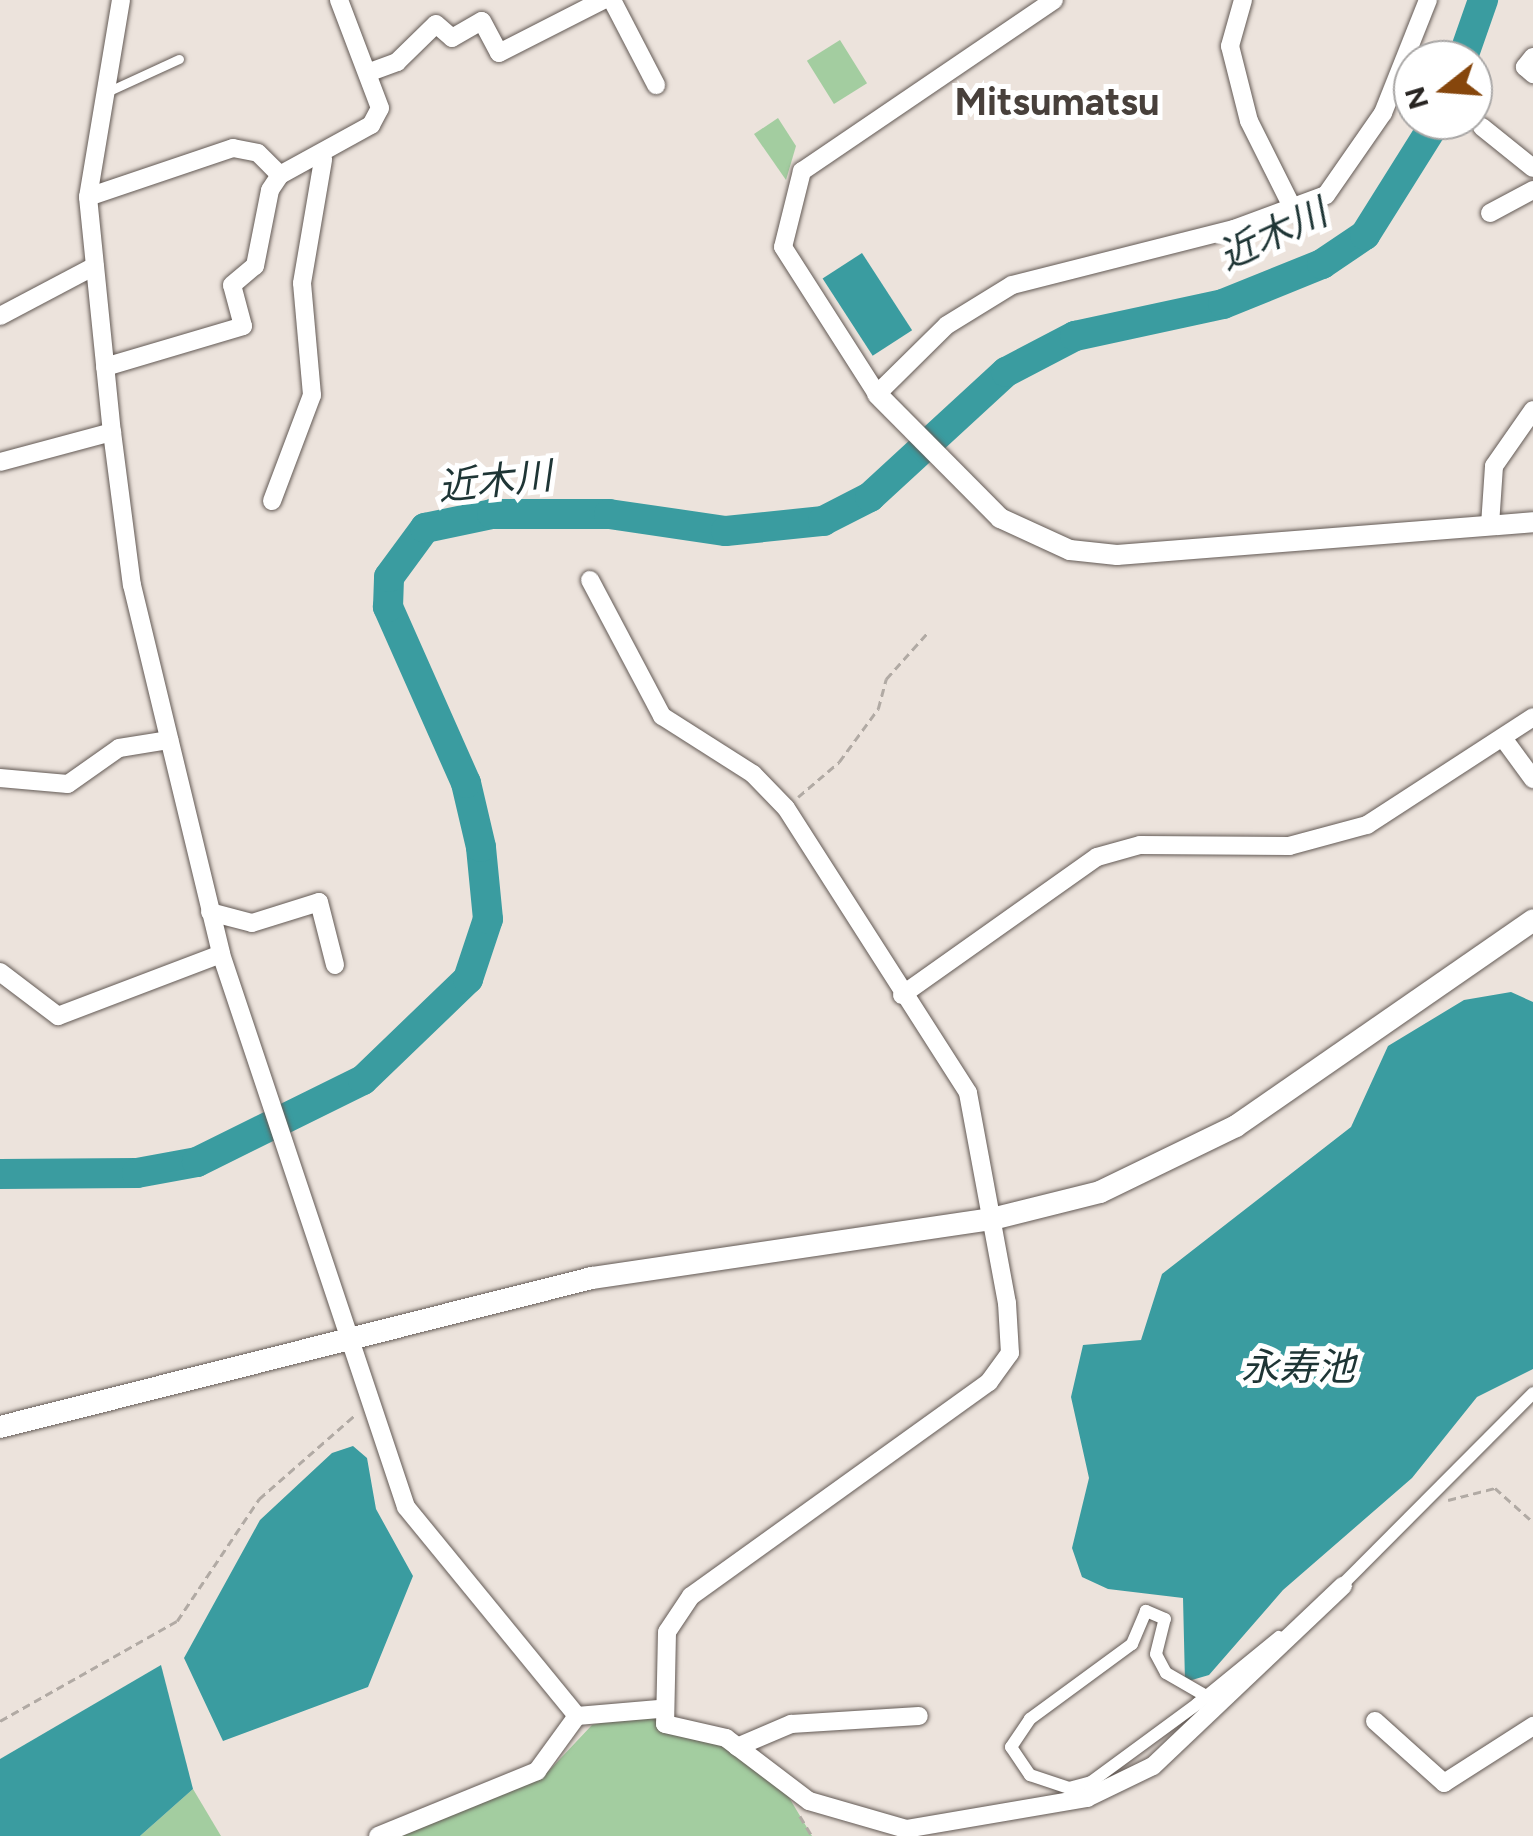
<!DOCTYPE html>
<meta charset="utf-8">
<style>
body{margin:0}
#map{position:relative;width:1533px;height:1836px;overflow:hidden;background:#ece3dc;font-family:Figtree,"Noto Sans JP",sans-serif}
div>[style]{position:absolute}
.green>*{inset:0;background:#a3cda0;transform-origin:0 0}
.water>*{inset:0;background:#3a9ca0;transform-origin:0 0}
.river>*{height:30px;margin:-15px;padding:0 15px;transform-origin:15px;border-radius:15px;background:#3a9ca0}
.path>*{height:2.5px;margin-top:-1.25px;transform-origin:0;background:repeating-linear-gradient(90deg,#b1aaa4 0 8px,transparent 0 13px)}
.roads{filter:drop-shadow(0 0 2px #635a55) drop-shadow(0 0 2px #635a55)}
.service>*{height:9px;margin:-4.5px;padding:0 4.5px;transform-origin:4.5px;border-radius:4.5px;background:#fff}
.pedestrian>*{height:12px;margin:-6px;padding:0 6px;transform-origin:6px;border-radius:6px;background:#fff}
.minor>*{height:18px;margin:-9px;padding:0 9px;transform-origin:9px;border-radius:9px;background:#fff}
.tertiary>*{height:20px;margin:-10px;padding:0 10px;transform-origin:10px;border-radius:10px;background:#fff}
.secondary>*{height:22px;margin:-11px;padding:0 11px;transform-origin:11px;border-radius:11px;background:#fff}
span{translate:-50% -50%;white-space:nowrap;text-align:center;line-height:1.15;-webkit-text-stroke:10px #fff;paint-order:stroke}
.neighbourhood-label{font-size:38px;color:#48403b;font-weight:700}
.water-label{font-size:38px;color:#1e3535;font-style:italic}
.north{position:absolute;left:1393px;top:40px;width:100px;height:100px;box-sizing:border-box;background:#fff;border:2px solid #a9a7a6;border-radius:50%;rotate:253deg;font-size:28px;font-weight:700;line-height:40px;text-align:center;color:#272421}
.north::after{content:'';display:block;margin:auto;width:35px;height:45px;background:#86460c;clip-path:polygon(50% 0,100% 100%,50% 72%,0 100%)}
</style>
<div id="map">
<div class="green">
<i style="left:840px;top:40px;width:51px;height:39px;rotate:58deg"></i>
<i style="clip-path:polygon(778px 118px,796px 146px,786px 180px,754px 134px)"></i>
<i style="clip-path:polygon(659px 1709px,665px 1724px,693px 1727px,781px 1784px,812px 1836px,401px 1836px,543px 1777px,592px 1725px)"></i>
<i style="clip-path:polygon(193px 1789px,221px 1836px,140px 1836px)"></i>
</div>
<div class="water">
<i style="left:862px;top:253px;width:92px;height:47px;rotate:57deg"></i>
<i style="clip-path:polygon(1511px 992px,1533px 1002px,1533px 1369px,1477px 1397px,1412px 1478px,1283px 1590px,1209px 1675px,1185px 1682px,1183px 1598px,1108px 1589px,1082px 1577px,1072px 1548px,1089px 1478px,1071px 1397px,1083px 1345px,1141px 1340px,1162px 1274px,1351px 1127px,1388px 1046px,1464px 1000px)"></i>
<i style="clip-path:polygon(353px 1446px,367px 1458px,376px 1509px,413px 1576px,368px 1687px,223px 1741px,184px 1658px,260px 1520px,332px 1453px)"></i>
<i style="clip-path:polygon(161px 1665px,193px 1789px,140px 1836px,0 1836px,0 1759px)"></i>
</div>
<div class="river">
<i style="left:1462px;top:60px;width:64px;rotate:-70.7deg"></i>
<i style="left:0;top:1174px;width:137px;rotate:-0.4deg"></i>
<i style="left:137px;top:1173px;width:61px;rotate:-10.4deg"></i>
<i style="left:197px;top:1162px;width:185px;rotate:-26.3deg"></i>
<i style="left:363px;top:1080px;width:146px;rotate:-43.9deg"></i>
<i style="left:468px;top:979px;width:63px;rotate:-71.6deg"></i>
<i style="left:488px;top:919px;width:72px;rotate:-95.6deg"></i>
<i style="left:481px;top:847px;width:66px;rotate:-103.2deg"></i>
<i style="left:466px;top:783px;width:193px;rotate:-113.9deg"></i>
<i style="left:388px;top:607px;width:30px;rotate:-88deg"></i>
<i style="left:389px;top:577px;width:61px;rotate:-53.7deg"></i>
<i style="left:425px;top:528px;width:68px;rotate:-11.8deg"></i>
<i style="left:492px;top:514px;width:117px"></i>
<i style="left:609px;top:514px;width:118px;rotate:8.3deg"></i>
<i style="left:726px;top:531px;width:98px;rotate:-5.9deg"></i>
<i style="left:823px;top:521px;width:53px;rotate:-27.1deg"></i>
<i style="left:870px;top:497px;width:185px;rotate:-42.6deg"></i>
<i style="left:1006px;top:372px;width:78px;rotate:-27.6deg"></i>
<i style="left:1075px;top:336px;width:151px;rotate:-12.2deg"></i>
<i style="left:1223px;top:304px;width:107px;rotate:-22deg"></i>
<i style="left:1322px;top:264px;width:52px;rotate:-34deg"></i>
<i style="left:1365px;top:235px;width:136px;rotate:-57.9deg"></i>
</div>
<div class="path">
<i style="left:798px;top:797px;width:54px;rotate:-40.5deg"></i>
<i style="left:839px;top:762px;width:66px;rotate:-53.7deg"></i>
<i style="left:878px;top:709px;width:31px;rotate:-75deg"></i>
<i style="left:886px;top:679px;width:64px;rotate:-48.1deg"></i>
<i style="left:1448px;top:1500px;width:49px;rotate:-14.3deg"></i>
<i style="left:1495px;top:1488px;width:51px;rotate:41.8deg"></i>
<i style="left:0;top:1721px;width:203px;rotate:-29.5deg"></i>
<i style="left:177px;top:1621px;width:147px;rotate:-56.1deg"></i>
<i style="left:259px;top:1499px;width:128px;rotate:-41.2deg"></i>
<i style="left:800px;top:1816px;width:23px;rotate:59deg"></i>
</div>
<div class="roads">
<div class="service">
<i style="left:109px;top:91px;width:77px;rotate:-24.6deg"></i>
</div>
<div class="pedestrian">
<i style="left:1337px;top:1590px;width:278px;rotate:-45.1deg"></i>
<i style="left:1206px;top:1696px;width:46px;rotate:-150.1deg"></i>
<i style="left:1166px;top:1673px;width:21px;rotate:-118deg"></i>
<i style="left:1156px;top:1654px;width:36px;rotate:-76deg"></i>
<i style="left:1165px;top:1619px;width:21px;rotate:-157deg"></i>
<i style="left:1146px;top:1611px;width:36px;rotate:113deg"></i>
<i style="left:1132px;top:1644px;width:127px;rotate:143.7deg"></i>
<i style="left:1030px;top:1719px;width:34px;rotate:124deg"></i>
<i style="left:1011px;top:1747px;width:34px;rotate:56deg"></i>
<i style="left:1030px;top:1775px;width:41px;rotate:18.4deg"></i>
<i style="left:1069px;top:1788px;width:23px;rotate:-15deg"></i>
<i style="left:1091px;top:1782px;width:132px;rotate:-36.3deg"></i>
<i style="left:1197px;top:1704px;width:106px;rotate:-39.3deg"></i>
</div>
<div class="minor">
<i style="left:121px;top:0;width:200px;rotate:99.5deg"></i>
<i style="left:88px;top:197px;width:236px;rotate:84.2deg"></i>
<i style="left:112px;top:432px;width:154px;rotate:82.6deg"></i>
<i style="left:132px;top:585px;width:380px;rotate:76.4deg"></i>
<i style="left:221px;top:954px;width:583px;rotate:71.5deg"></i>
<i style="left:406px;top:1507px;width:270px;rotate:50.7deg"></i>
<i style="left:612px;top:0;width:96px;rotate:62.6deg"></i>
<i style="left:1054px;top:0;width:305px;rotate:145.8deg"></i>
<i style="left:802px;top:171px;width:78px;rotate:104deg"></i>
<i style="left:783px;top:247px;width:174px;rotate:57.4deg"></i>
<i style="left:877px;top:394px;width:98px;rotate:-44.6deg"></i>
<i style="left:947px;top:325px;width:76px;rotate:-31.6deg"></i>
<i style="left:1012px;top:285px;width:229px;rotate:-14.2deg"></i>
<i style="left:1234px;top:229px;width:98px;rotate:-20.3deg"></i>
<i style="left:1326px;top:195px;width:100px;rotate:-55.2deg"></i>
<i style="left:1383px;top:113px;width:122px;rotate:-68.3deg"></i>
<i style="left:1243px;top:0;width:48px;rotate:105.8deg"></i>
<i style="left:1230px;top:46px;width:77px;rotate:75.8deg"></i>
<i style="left:1249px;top:121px;width:101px;rotate:63.4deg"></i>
<i style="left:1533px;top:57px;width:13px;rotate:129deg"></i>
<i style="left:1525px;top:67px;width:11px;rotate:41deg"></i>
<i style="left:370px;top:72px;width:29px;rotate:-20deg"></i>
<i style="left:397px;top:62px;width:54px;rotate:-44.3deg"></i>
<i style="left:436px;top:24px;width:21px;rotate:41deg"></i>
<i style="left:452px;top:38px;width:34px;rotate:-30deg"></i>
<i style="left:482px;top:21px;width:36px;rotate:62deg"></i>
<i style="left:499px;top:53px;width:117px;rotate:-27deg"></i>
<i style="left:1482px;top:127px;width:65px;rotate:38.8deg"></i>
<i style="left:88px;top:197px;width:153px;rotate:-18.7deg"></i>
<i style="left:233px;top:148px;width:25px;rotate:11deg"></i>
<i style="left:258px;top:153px;width:31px;rotate:45deg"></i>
<i style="left:1490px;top:213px;width:49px;rotate:-28.1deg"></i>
<i style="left:0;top:316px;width:107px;rotate:-27.8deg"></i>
<i style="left:105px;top:367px;width:144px;rotate:-16.5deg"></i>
<i style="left:243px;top:326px;width:42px;rotate:-105deg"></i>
<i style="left:232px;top:285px;width:30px;rotate:-40deg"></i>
<i style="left:255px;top:266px;width:77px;rotate:-78.8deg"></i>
<i style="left:270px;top:190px;width:18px;rotate:-56deg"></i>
<i style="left:280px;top:175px;width:104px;rotate:-28.8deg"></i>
<i style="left:371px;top:125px;width:19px;rotate:-62deg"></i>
<i style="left:380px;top:108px;width:116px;rotate:-110.8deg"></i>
<i style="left:0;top:462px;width:116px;rotate:-15deg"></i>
<i style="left:272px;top:501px;width:113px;rotate:-69.3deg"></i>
<i style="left:312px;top:395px;width:112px;rotate:-95.1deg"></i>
<i style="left:302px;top:283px;width:125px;rotate:-80.3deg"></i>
<i style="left:1490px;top:525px;width:59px;rotate:-86.1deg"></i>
<i style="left:1494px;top:466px;width:68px;rotate:-55.1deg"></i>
<i style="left:590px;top:580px;width:154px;rotate:62.1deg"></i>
<i style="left:662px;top:716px;width:108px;rotate:32.5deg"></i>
<i style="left:753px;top:774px;width:47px;rotate:45.9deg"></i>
<i style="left:786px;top:808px;width:338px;rotate:57.4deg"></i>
<i style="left:968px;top:1093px;width:214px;rotate:79.5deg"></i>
<i style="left:1007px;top:1303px;width:50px;rotate:86.6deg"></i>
<i style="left:1010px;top:1353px;width:36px;rotate:126deg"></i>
<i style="left:989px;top:1382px;width:367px;rotate:144.3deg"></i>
<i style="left:691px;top:1596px;width:43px;rotate:123.7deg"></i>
<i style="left:667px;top:1632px;width:92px;rotate:91.2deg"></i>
<i style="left:665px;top:1724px;width:63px;rotate:12.9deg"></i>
<i style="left:726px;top:1738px;width:104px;rotate:37.2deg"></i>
<i style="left:809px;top:1801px;width:101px;rotate:16.1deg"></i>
<i style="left:906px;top:1829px;width:184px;rotate:-9.7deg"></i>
<i style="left:1087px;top:1798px;width:73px;rotate:-25.9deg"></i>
<i style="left:1153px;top:1766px;width:262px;rotate:-43.5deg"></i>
<i style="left:1503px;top:738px;width:51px;rotate:53.8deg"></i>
<i style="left:0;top:778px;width:68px;rotate:5deg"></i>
<i style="left:68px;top:784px;width:62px;rotate:-35.2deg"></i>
<i style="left:119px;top:748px;width:51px;rotate:-9.1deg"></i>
<i style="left:210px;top:912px;width:43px;rotate:14.7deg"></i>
<i style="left:252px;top:923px;width:70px;rotate:-17.4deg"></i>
<i style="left:319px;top:902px;width:65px;rotate:75.7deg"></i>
<i style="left:0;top:972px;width:73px;rotate:37.2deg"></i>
<i style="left:58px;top:1016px;width:174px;rotate:-20.8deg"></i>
<i style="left:902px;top:995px;width:239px;rotate:-35.3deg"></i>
<i style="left:1097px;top:857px;width:45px;rotate:-15.6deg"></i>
<i style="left:1140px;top:845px;width:149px;rotate:0.4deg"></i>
<i style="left:1289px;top:846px;width:81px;rotate:-15.1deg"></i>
<i style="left:1367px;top:825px;width:198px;rotate:-33deg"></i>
<i style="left:577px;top:1716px;width:82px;rotate:-4.9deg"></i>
<i style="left:1375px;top:1721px;width:93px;rotate:41.9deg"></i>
<i style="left:1444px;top:1783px;width:106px;rotate:-32.6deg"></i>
<i style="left:737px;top:1747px;width:59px;rotate:-23.1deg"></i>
<i style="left:791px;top:1724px;width:128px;rotate:-3.6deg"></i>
<i style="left:378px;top:1836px;width:172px;rotate:-22.2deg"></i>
<i style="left:537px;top:1771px;width:68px;rotate:-54deg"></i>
</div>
<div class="tertiary">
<i style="left:877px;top:394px;width:175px;rotate:45.2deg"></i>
<i style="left:1000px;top:518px;width:77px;rotate:24.6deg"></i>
<i style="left:1070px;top:550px;width:47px;rotate:6.1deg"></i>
<i style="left:1117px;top:555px;width:417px;rotate:-4.5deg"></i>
</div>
<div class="secondary">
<i style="left:0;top:1427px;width:610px;rotate:-14.13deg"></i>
<i style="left:592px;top:1278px;width:404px;rotate:-8.4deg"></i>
<i style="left:992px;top:1219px;width:111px;rotate:-14deg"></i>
<i style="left:1100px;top:1192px;width:151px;rotate:-25.9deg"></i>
<i style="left:1236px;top:1126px;width:361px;rotate:-34.7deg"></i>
</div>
</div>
<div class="neighbourhood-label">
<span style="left:1057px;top:103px">Mitsumatsu</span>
</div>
<div class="water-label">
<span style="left:1273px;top:235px;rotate:-25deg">近木川</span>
<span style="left:495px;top:482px;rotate:-6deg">近木川</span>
<span style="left:1298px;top:1368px">永寿池</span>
</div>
<div class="north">N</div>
</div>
